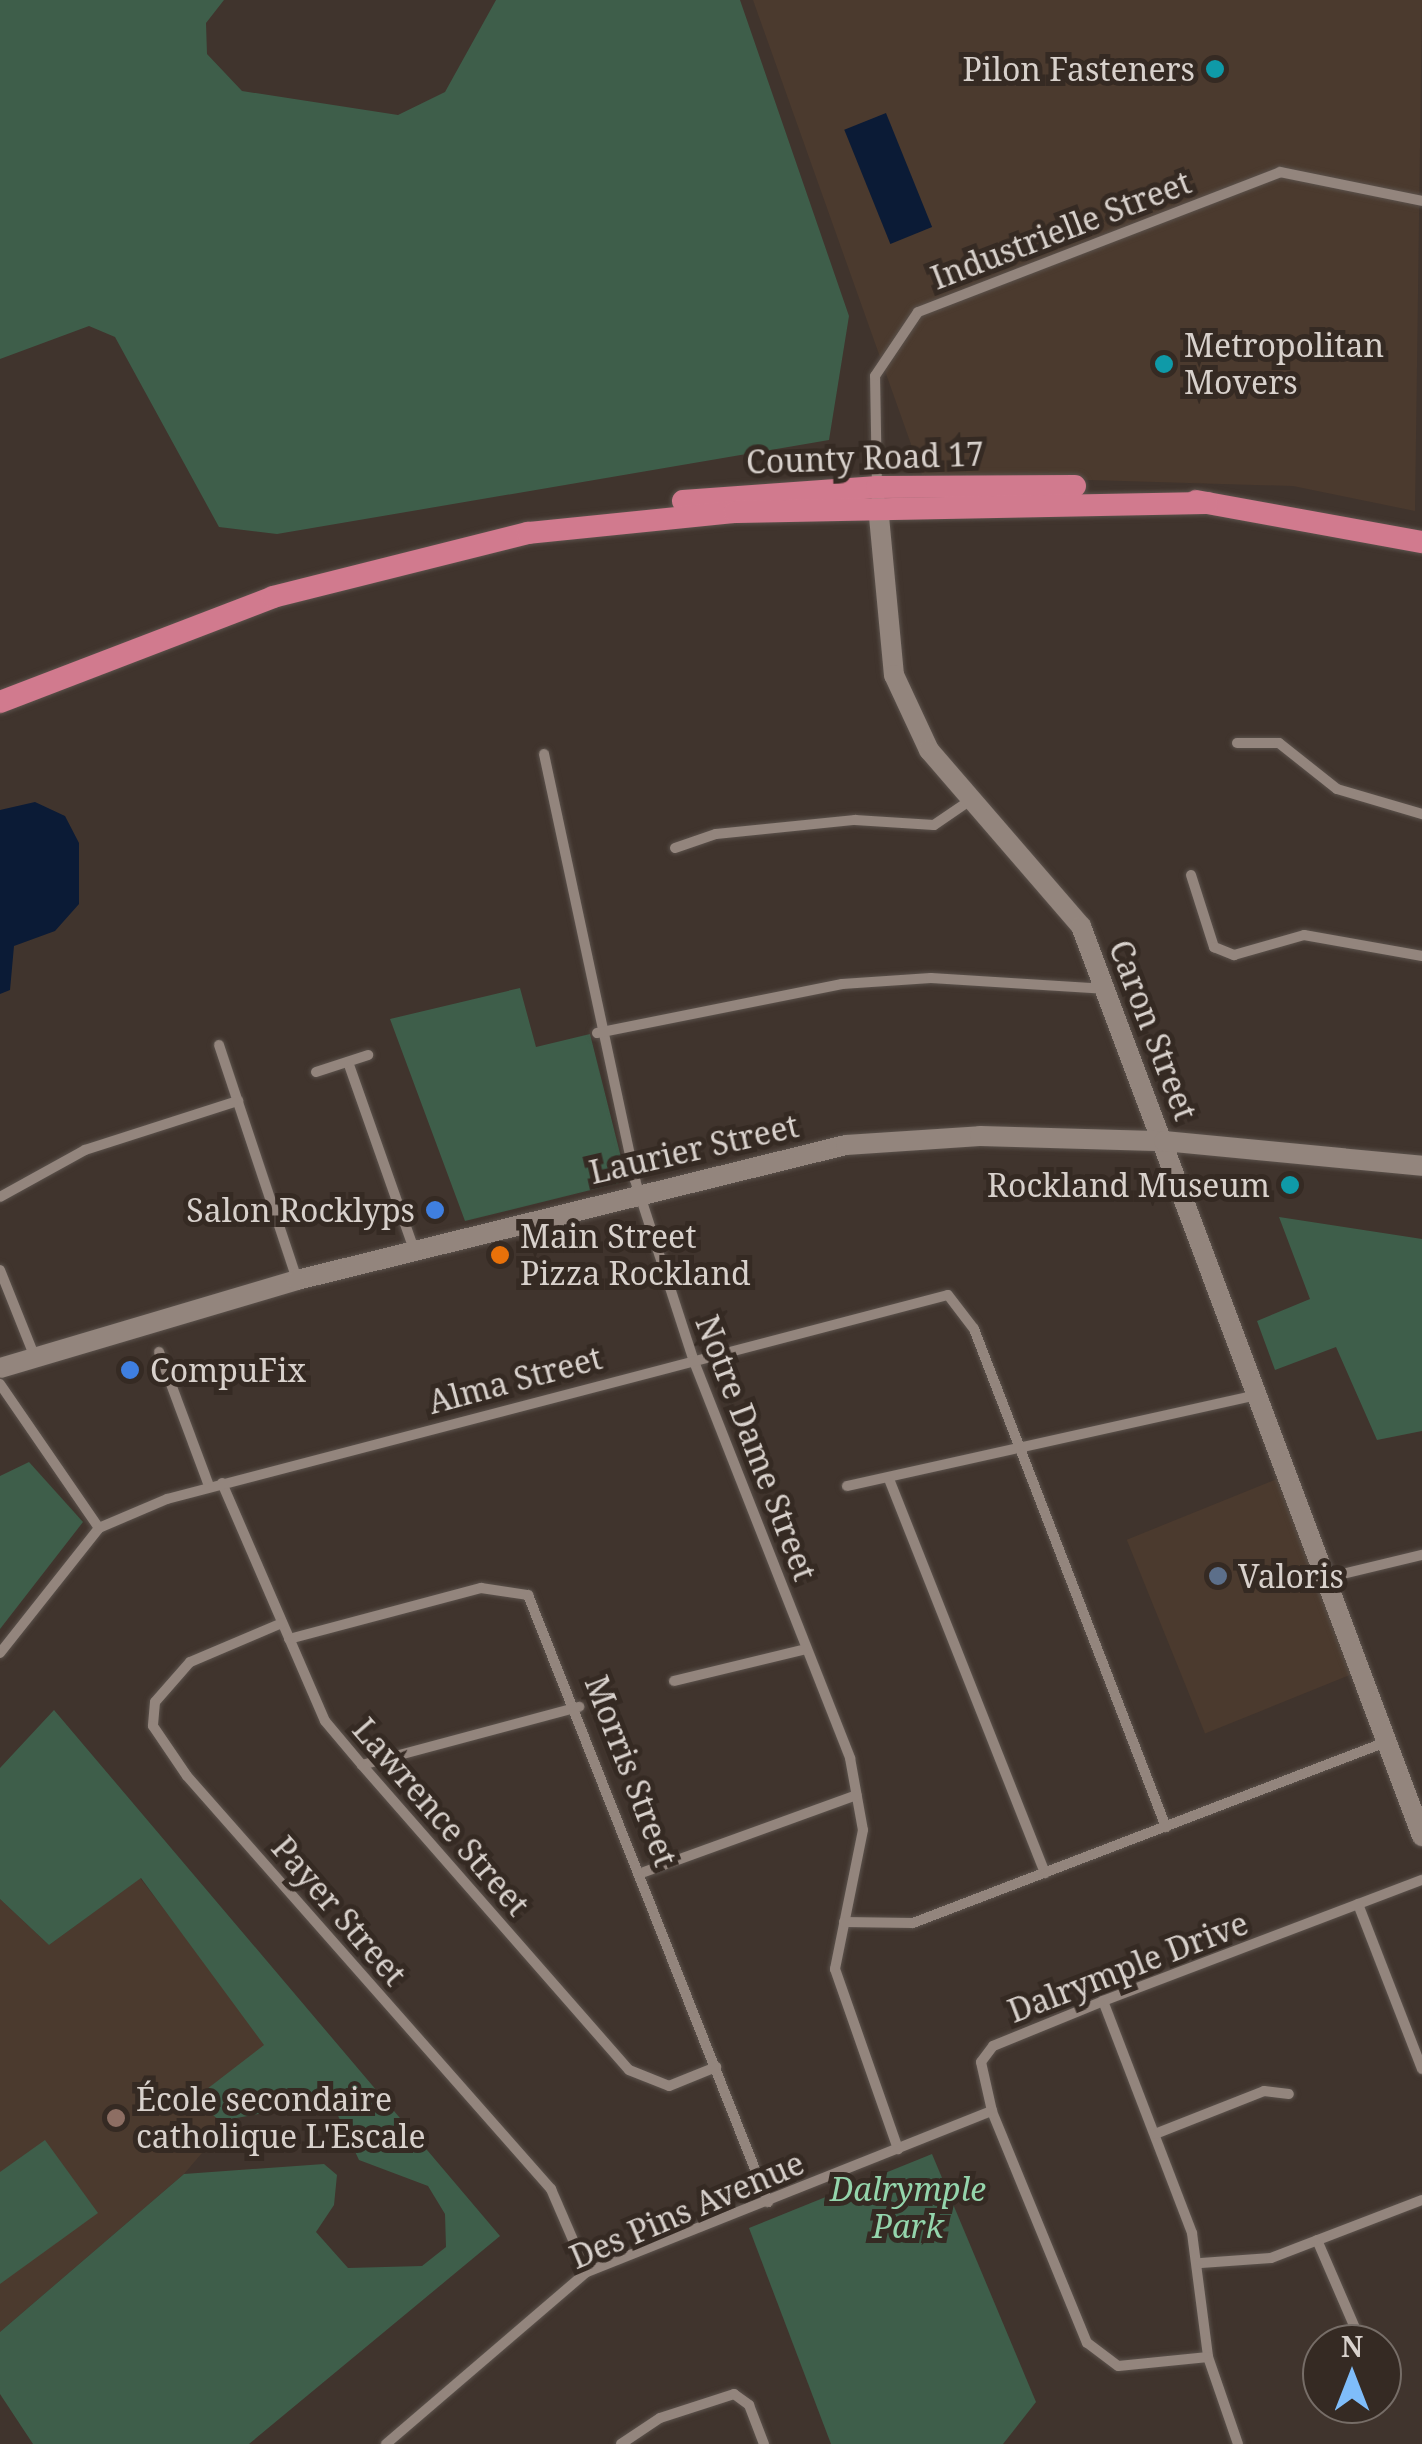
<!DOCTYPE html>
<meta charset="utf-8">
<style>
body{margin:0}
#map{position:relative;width:1422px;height:2444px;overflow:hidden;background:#40342d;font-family:"Noto Serif",serif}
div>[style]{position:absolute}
.built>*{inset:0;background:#4b3a2e;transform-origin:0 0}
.green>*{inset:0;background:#3e5e4a}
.water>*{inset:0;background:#0b1b36;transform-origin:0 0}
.roads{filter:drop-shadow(0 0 2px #5b524c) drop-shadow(0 0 2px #5b524c)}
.street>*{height:10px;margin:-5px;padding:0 5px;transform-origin:5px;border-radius:5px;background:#93857d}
.secondary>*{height:20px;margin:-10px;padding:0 10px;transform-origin:10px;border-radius:10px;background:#93857d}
.primary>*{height:22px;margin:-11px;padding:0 11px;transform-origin:11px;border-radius:11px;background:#d17a8e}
.dots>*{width:28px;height:28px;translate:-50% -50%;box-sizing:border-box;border:5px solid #352a23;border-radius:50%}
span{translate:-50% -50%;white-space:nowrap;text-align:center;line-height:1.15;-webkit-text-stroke:10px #352a23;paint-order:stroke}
.poi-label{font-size:32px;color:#d8d1cc}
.right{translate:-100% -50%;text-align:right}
.left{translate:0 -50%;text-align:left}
.street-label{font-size:32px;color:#d8d1cc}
.park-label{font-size:32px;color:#94d5ac;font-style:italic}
.north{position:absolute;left:1302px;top:2324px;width:100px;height:100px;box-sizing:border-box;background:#352a23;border:2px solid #766d67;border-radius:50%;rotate:0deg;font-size:28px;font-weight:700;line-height:40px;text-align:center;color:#d8d1cc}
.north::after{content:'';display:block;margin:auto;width:35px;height:45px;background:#7fbdfa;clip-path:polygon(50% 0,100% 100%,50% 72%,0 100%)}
</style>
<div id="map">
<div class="built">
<i style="clip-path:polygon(753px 0,1422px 0,1415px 511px,1293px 486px,922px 475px)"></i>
<i style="left:1277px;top:1479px;width:209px;height:162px;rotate:68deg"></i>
<i style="clip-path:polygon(140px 1878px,281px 2061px,184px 2174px,0 2332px,0 1899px,49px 1945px)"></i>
</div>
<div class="green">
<i style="clip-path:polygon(0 0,224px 0,206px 23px,207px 54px,242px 91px,398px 115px,445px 92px,496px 0,740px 0,849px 316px,829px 440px,277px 534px,219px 527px,115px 337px,89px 326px,0 359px)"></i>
<i style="clip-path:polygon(520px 988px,536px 1047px,590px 1034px,627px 1181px,465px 1221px,390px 1019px)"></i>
<i style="clip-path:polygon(1279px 1217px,1422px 1239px,1422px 1431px,1377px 1440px,1336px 1347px,1275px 1370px,1257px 1321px,1310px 1299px)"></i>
<i style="clip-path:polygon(29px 1462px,83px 1522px,0 1629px,0 1476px)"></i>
<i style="clip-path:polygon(54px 1710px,500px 2236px,249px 2444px,33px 2444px,0 2394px,0 2332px,184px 2174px,324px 2164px,337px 2175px,334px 2205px,316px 2232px,348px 2268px,422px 2266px,446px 2247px,445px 2214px,428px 2186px,359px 2160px,331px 2101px,220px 2121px,194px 2099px,264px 2045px,141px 1878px,49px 1945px,0 1899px,0 1768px)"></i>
<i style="clip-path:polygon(45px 2140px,98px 2213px,0 2284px,0 2172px)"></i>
<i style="clip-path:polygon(932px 2154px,1036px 2402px,1003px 2444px,831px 2444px,749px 2228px)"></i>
</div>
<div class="water">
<i style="left:886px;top:113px;width:123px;height:45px;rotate:68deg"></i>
<i style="clip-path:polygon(35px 802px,65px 816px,79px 843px,79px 904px,55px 931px,14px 946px,10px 990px,0 994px,0 810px)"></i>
</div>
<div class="roads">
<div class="street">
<i style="left:877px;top:488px;width:112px;rotate:-91deg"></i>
<i style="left:875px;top:376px;width:77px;rotate:-56.1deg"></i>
<i style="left:918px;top:312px;width:388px;rotate:-21.1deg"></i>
<i style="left:1280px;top:172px;width:145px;rotate:11.5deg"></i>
<i style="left:1237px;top:743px;width:42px"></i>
<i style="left:1279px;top:743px;width:74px;rotate:38.4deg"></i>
<i style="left:1337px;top:789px;width:89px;rotate:16.4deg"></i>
<i style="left:544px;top:754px;width:436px;rotate:77.9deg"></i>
<i style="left:635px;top:1180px;width:188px;rotate:72deg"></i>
<i style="left:693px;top:1359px;width:429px;rotate:68.5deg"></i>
<i style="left:850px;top:1758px;width:73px;rotate:79.8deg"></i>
<i style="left:863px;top:1830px;width:142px;rotate:101.4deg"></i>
<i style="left:835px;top:1969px;width:191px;rotate:70.7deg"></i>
<i style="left:675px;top:848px;width:43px;rotate:-18.9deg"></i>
<i style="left:716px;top:834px;width:140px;rotate:-5.8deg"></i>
<i style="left:855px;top:820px;width:79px;rotate:3.6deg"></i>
<i style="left:934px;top:825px;width:42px;rotate:-34.4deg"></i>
<i style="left:1191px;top:875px;width:76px;rotate:72.3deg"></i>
<i style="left:1214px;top:947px;width:22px;rotate:22deg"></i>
<i style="left:1234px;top:955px;width:73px;rotate:-15.9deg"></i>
<i style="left:1304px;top:935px;width:120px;rotate:10.1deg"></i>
<i style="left:597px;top:1033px;width:250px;rotate:-11.3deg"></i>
<i style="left:842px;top:984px;width:89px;rotate:-3.9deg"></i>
<i style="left:931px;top:978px;width:175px;rotate:3.6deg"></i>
<i style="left:219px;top:1045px;width:248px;rotate:71.6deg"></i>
<i style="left:348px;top:1062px;width:198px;rotate:70.6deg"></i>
<i style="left:316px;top:1072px;width:55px;rotate:-18.1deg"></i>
<i style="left:0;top:1197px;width:97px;rotate:-28.9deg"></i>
<i style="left:85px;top:1150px;width:161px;rotate:-17.8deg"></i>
<i style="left:0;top:1270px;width:92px;rotate:68.2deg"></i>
<i style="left:159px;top:1352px;width:143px;rotate:69.5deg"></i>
<i style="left:0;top:1384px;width:175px;rotate:55.5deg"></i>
<i style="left:889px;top:1479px;width:424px;rotate:68.4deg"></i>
<i style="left:222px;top:1483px;width:259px;rotate:66.6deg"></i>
<i style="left:325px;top:1721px;width:57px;rotate:49.9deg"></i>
<i style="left:362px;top:1765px;width:405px;rotate:48.8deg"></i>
<i style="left:629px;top:2070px;width:43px;rotate:21.8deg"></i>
<i style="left:669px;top:2086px;width:51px;rotate:-22deg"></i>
<i style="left:847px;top:1486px;width:419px;rotate:-12.5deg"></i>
<i style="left:1326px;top:1578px;width:99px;rotate:-13.5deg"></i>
<i style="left:282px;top:1623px;width:100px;rotate:157deg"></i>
<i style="left:190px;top:1662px;width:53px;rotate:131.2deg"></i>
<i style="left:155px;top:1702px;width:24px;rotate:95deg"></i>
<i style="left:153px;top:1726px;width:60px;rotate:55.8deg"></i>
<i style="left:187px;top:1776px;width:551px;rotate:48.61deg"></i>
<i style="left:551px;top:2189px;width:90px;rotate:66.6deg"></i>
<i style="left:289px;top:1639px;width:199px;rotate:-14.9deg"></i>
<i style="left:481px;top:1588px;width:48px;rotate:8.5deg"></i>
<i style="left:528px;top:1595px;width:653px;rotate:68.43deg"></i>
<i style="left:0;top:1653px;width:159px;rotate:-51.6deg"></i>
<i style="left:99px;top:1528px;width:74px;rotate:-23.1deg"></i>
<i style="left:167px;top:1499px;width:807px;rotate:-14.64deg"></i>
<i style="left:948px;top:1295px;width:43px;rotate:52.6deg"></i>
<i style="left:974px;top:1329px;width:534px;rotate:68.92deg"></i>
<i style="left:674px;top:1681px;width:136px;rotate:-13.6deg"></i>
<i style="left:362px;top:1765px;width:225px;rotate:-15deg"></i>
<i style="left:644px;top:1872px;width:226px;rotate:-19.9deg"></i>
<i style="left:1358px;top:1904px;width:177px;rotate:68.8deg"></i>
<i style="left:844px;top:1922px;width:69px;rotate:0.8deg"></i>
<i style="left:913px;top:1923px;width:506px;rotate:-20.94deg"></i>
<i style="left:1103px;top:2001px;width:248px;rotate:69deg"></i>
<i style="left:1192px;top:2233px;width:125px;rotate:82.6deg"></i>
<i style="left:1208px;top:2357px;width:92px;rotate:71deg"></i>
<i style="left:1155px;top:2134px;width:117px;rotate:-21.5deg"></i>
<i style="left:1264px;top:2091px;width:25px;rotate:7deg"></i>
<i style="left:1317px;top:2240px;width:113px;rotate:66.6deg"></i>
<i style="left:1201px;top:2263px;width:70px;rotate:-4.1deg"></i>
<i style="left:1271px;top:2258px;width:162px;rotate:-21deg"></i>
<i style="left:1208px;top:2357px;width:90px;rotate:174.3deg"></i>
<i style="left:1118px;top:2366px;width:39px;rotate:-143deg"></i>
<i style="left:1087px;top:2343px;width:251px;rotate:-112.3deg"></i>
<i style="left:992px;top:2111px;width:50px;rotate:-102.7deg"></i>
<i style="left:981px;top:2062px;width:20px;rotate:-53deg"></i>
<i style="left:993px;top:2046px;width:119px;rotate:-22.2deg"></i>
<i style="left:1103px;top:2001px;width:341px;rotate:-20.8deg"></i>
<i style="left:1382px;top:2389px;width:8px;rotate:67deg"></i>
<i style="left:386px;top:2444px;width:265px;rotate:-40.6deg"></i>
<i style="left:587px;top:2272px;width:436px;rotate:-21.7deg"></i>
<i style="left:621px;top:2444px;width:47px;rotate:-33.7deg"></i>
<i style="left:660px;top:2418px;width:78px;rotate:-18deg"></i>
<i style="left:734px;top:2394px;width:19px;rotate:36deg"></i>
<i style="left:749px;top:2405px;width:42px;rotate:69deg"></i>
</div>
<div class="secondary">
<i style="left:878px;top:506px;width:170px;rotate:84.6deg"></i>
<i style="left:894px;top:675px;width:83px;rotate:65deg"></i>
<i style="left:929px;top:750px;width:233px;rotate:49.2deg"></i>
<i style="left:1081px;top:926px;width:972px;rotate:69.46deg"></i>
<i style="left:0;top:1368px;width:310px;rotate:-16.5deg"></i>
<i style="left:297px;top:1280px;width:565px;rotate:-13.82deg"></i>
<i style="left:846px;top:1145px;width:134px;rotate:-3.8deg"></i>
<i style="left:980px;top:1136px;width:184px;rotate:1.6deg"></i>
<i style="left:1164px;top:1141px;width:259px;rotate:5.5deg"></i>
</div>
<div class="primary">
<i style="left:683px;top:501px;width:195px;rotate:-4.1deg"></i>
<i style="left:877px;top:487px;width:198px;rotate:-0.3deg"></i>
<i style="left:1196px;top:501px;width:230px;rotate:10.3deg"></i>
<i style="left:0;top:702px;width:292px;rotate:-21deg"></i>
<i style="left:273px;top:597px;width:263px;rotate:-14.1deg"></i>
<i style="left:528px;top:533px;width:208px;rotate:-5.8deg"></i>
<i style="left:735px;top:512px;width:472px;rotate:-1.1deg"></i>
</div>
</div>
<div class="dots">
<i style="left:1215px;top:69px;background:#0f9aa8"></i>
<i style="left:1164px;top:364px;background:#0f9aa8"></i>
<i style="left:1290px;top:1185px;background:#0f9aa8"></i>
<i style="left:435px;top:1210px;background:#3f7fe0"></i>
<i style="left:500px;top:1255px;background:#e8710a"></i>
<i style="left:130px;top:1370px;background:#3f7fe0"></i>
<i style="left:1218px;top:1576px;background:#5c6f8a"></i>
<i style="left:116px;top:2118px;background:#8d6e63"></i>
</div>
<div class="poi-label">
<span class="right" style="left:1195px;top:69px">Pilon Fasteners</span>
<span class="left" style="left:1184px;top:364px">Metropolitan<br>Movers</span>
<span class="right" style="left:1270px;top:1185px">Rockland Museum</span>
<span class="right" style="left:415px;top:1210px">Salon Rocklyps</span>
<span class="left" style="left:520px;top:1255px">Main Street<br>Pizza Rockland</span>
<span class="left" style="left:150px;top:1370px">CompuFix</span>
<span class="left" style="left:1238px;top:1576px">Valoris</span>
<span class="left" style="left:136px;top:2118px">École secondaire<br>catholique L'Escale</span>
</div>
<div class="street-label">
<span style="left:1061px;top:230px;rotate:-21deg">Industrielle Street</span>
<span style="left:865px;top:458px;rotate:-2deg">County Road 17</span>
<span style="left:1153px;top:1030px;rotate:69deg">Caron Street</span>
<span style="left:694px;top:1149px;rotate:-13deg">Laurier Street</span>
<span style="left:515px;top:1380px;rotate:-15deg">Alma Street</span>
<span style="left:756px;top:1448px;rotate:69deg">Notre Dame Street</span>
<span style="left:631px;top:1771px;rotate:69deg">Morris Street</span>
<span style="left:441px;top:1817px;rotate:49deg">Lawrence Street</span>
<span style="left:339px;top:1911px;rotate:49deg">Payer Street</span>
<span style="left:1128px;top:1967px;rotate:-21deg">Dalrymple Drive</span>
<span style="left:687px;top:2210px;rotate:-23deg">Des Pins Avenue</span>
</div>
<div class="park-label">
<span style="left:908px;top:2208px">Dalrymple<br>Park</span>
</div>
<div class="north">N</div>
</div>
